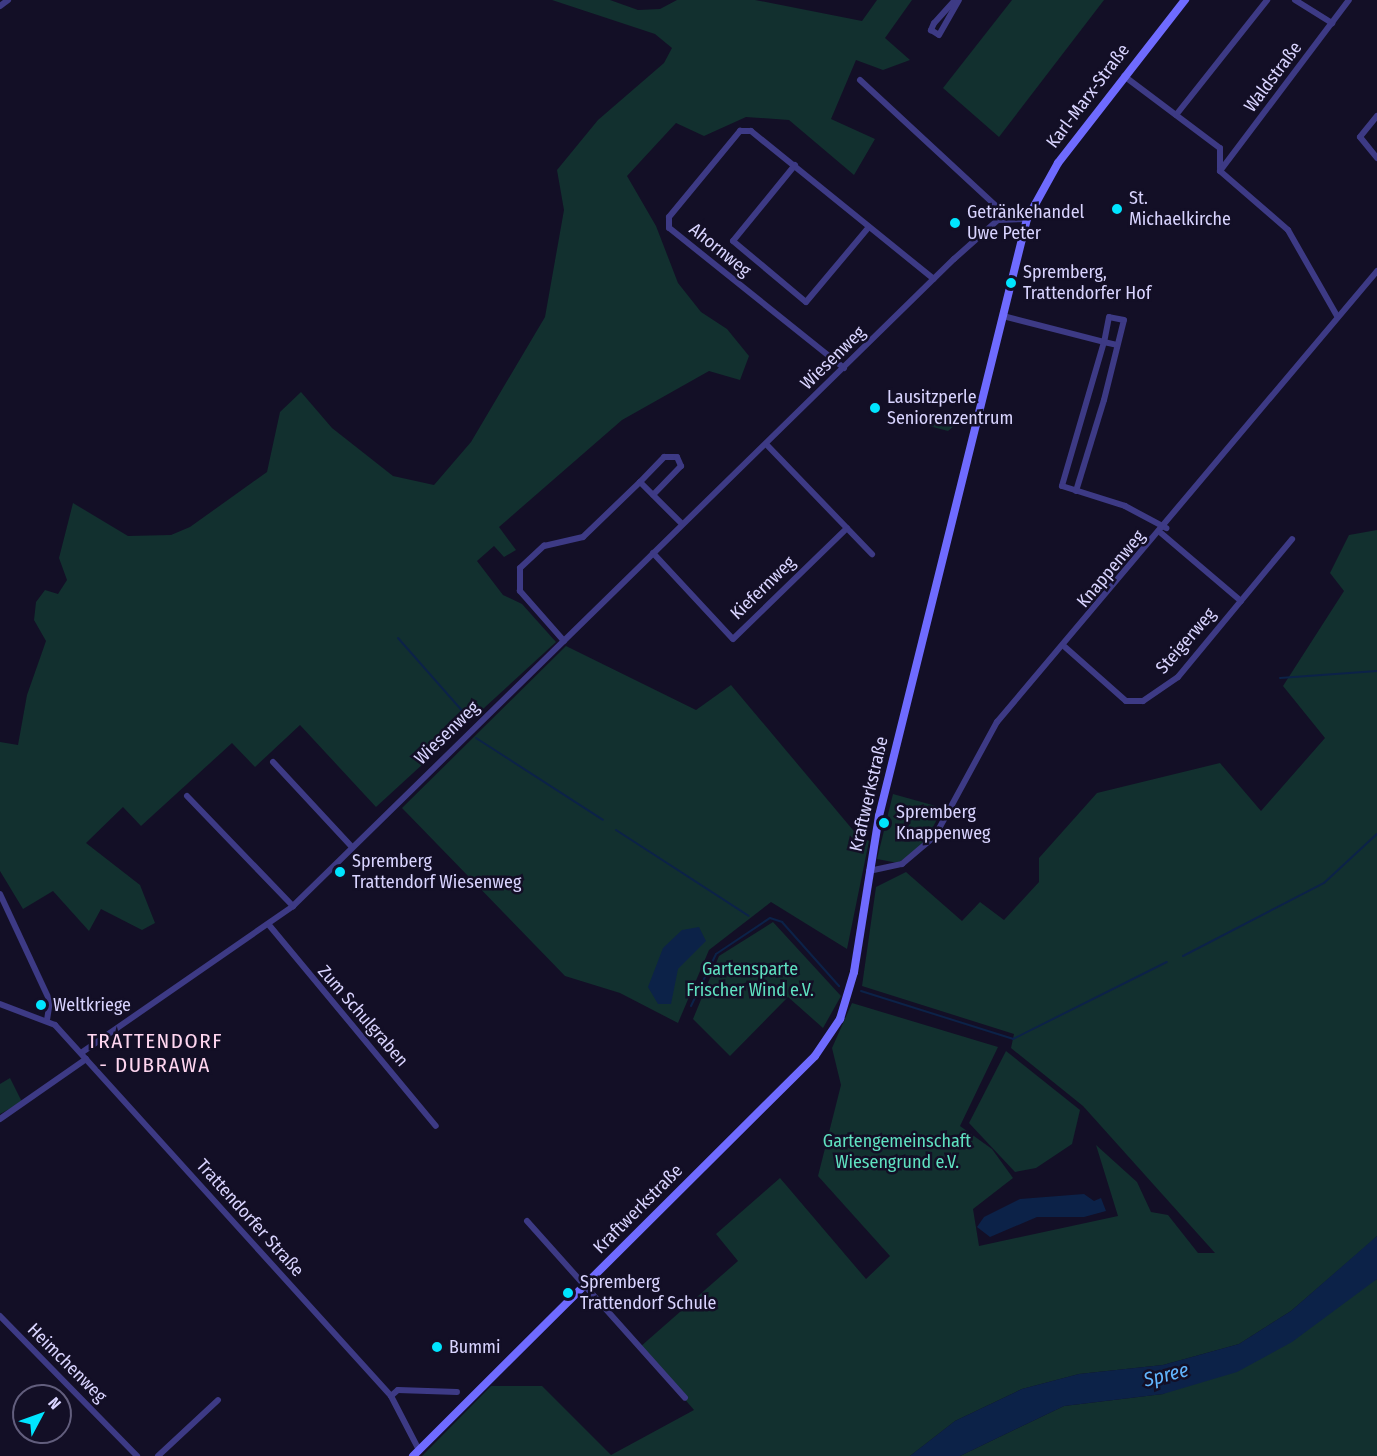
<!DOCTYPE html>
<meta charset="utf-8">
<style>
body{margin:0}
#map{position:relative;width:1377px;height:1456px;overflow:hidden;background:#130f26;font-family:"Fira Sans Condensed",sans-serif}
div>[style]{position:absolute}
.green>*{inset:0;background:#12302f}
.water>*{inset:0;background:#0c2248}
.stream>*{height:2px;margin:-1px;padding:0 1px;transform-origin:1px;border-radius:1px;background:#0c2248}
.minor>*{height:6px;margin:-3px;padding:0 3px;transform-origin:3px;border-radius:3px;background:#3d3a85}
.secondary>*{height:8px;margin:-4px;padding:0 4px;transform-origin:4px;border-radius:4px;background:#6f6bff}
.dots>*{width:16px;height:16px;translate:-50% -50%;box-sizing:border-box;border:3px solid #130f26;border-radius:50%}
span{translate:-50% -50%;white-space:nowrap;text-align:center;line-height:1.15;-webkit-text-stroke:5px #130f26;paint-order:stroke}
.street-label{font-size:18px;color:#d9d4ff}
.poi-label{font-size:18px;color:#d9d4ff}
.left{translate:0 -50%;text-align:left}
.park-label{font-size:18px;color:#5fe0c0}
.water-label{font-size:20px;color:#62b6ff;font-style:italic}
.quarter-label{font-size:21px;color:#ffd6f0;letter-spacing:1.5px}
.north{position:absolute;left:12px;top:1384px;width:60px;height:60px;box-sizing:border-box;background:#130f26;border:2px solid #625e7d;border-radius:50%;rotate:49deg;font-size:16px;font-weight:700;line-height:24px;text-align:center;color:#d9d4ff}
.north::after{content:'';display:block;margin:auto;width:21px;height:27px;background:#00e5ff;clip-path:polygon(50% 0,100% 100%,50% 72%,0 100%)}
</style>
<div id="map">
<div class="green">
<i style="clip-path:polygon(552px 0,610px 0,638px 10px,660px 9px,677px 0,755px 0,862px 21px,877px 0,912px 0,885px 38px,910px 60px,883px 70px,856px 60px,831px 119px,875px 139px,854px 175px,789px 120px,746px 117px,704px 136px,676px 123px,627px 176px,656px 226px,678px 283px,701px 312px,727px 329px,749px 356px,740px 380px,709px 371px,622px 420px,499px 527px,516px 550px,504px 557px,494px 546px,477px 561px,503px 595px,522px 604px,556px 642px,376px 807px,300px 725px,255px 767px,232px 743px,141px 826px,123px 807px,86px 843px,140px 885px,155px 923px,142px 930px,101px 909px,89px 931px,53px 891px,23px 909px,0 871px,0 742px,18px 745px,27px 695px,46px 641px,34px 620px,36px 602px,45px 590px,58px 594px,67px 580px,59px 558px,73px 503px,128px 536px,171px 535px,190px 527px,267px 472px,280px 412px,301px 392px,332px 428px,393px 476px,434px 485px,471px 442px,545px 317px,564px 210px,557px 170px,598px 120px,664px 63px,672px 48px,655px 34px)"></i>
<i style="clip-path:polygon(1012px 0,1104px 0,999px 137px,943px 88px)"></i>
<i style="clip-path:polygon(923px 413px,951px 421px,954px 426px,948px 431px,918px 423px,916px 415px)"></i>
<i style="clip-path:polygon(1377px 530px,1377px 1236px,1372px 1241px,1291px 1311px,1239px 1344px,1163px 1365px,1079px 1374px,1022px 1389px,955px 1421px,910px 1456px,422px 1456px,491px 1386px,542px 1386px,611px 1455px,694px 1410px,640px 1347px,738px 1261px,716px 1234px,780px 1178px,866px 1279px,890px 1256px,818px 1176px,841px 1085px,832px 1048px,852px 1003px,998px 1047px,960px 1126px,992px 1149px,1013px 1178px,973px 1209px,979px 1246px,1118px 1216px,1096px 1145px,1137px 1182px,1151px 1212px,1168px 1215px,1198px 1253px,1215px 1253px,1083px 1106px,1011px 1048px,1014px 1034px,862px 986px,876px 887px,906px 872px,962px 921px,980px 902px,1004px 920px,1039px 882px,1039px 858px,1097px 793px,1220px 763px,1261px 811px,1325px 738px,1283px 686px,1344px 591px,1330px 573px,1349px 535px)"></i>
<i style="clip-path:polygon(566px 646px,696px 710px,731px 685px,858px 836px,869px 841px,847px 949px,771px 902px,709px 950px,678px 1023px,620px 993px,565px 976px,402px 808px)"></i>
<i style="clip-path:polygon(893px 794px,943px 808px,923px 846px,898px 863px,877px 859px)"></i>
<i style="clip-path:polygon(773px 922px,841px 996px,823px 1028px,788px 997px,730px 1056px,693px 1019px,719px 956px)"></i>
<i style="clip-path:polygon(1006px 1051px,1080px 1110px,1072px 1144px,1036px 1168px,1015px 1172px,969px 1123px)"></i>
<i style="clip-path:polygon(10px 1078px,22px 1102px,0 1114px,0 1084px)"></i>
<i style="clip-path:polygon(1377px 1279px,1377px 1456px,960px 1456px,1064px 1406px,1163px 1394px)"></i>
</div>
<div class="water">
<i style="clip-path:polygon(699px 927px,706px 941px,678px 969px,671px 1004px,658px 1004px,648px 987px,663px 948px,682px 930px)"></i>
<i style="clip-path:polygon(1084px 1194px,1094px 1201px,1101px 1198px,1106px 1211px,1084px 1217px,1037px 1217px,990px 1237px,977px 1227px,984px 1217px,1020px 1199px)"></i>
<i style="clip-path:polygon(1377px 1236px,1377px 1279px,1292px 1342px,1237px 1372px,1163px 1394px,1064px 1406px,960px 1456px,910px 1456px,955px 1421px,1022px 1389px,1079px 1374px,1163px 1365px,1239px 1344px,1291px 1311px)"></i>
</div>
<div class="stream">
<i style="left:398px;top:638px;width:101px;rotate:48.6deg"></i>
<i style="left:465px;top:714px;width:8px;rotate:135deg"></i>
<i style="left:1280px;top:678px;width:97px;rotate:-4.1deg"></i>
<i style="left:476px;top:738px;width:151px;rotate:32.8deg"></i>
<i style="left:616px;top:830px;width:158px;rotate:32.9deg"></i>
<i style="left:1183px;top:956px;width:159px;rotate:-27.4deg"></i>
<i style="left:1324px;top:883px;width:72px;rotate:-42.8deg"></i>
<i style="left:861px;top:991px;width:159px;rotate:17.5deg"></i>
<i style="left:1013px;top:1039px;width:172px;rotate:-26.6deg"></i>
<i style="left:691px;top:1006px;width:58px;rotate:-64.3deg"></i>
<i style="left:716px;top:954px;width:65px;rotate:-33.7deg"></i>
<i style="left:770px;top:918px;width:13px;rotate:18deg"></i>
<i style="left:782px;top:922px;width:86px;rotate:48.3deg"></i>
</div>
<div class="minor">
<i style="left:955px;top:0;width:31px;rotate:132deg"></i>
<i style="left:934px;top:23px;width:8px;rotate:113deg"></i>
<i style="left:931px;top:30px;width:9px;rotate:32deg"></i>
<i style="left:939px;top:35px;width:40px;rotate:-60.3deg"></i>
<i style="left:1295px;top:0;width:44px;rotate:31.9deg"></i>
<i style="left:0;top:6px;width:10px;rotate:-37deg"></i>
<i style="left:1124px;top:76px;width:120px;rotate:36.9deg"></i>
<i style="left:1220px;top:148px;width:23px;rotate:90deg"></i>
<i style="left:1220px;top:171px;width:90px;rotate:40.9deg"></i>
<i style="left:1288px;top:230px;width:99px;rotate:60.3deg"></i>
<i style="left:860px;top:80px;width:200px;rotate:42.8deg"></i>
<i style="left:1176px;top:115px;width:147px;rotate:-51.6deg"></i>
<i style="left:1377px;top:116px;width:27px;rotate:129deg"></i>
<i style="left:1360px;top:137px;width:27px;rotate:51deg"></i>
<i style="left:795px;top:165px;width:98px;rotate:129.2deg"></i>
<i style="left:733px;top:241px;width:95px;rotate:39.9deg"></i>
<i style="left:806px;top:302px;width:98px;rotate:-50deg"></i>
<i style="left:1220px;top:171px;width:214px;rotate:-53deg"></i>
<i style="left:1003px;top:316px;width:104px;rotate:14.4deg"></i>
<i style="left:1104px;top:342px;width:150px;rotate:106.3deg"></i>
<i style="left:1062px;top:486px;width:66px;rotate:17.6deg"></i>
<i style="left:1125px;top:506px;width:47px;rotate:28.2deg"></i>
<i style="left:844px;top:368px;width:224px;rotate:-141.3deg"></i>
<i style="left:669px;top:228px;width:11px;rotate:-90deg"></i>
<i style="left:669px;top:217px;width:112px;rotate:-50.5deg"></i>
<i style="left:740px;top:131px;width:11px"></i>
<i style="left:751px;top:131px;width:235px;rotate:39deg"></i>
<i style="left:766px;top:444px;width:153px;rotate:46.1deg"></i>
<i style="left:640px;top:482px;width:35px;rotate:-46deg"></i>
<i style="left:664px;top:457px;width:13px"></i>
<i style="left:677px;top:457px;width:10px;rotate:66deg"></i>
<i style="left:681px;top:466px;width:40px;rotate:134deg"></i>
<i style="left:1076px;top:491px;width:95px;rotate:-72.9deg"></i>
<i style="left:1104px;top:400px;width:82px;rotate:-76deg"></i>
<i style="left:1124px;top:320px;width:15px;rotate:-169deg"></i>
<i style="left:1109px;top:317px;width:25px;rotate:101deg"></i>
<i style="left:1104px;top:342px;width:13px;rotate:13deg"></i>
<i style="left:1161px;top:533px;width:105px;rotate:40.4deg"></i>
<i style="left:653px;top:553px;width:117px;rotate:47.1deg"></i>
<i style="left:733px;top:639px;width:159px;rotate:-44.2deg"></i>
<i style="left:564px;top:641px;width:67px;rotate:-131.3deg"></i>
<i style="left:520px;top:591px;width:23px;rotate:-90deg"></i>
<i style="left:520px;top:568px;width:33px;rotate:-43deg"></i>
<i style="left:544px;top:546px;width:40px;rotate:-13deg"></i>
<i style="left:583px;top:537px;width:79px;rotate:-44deg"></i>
<i style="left:640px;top:482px;width:59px;rotate:45deg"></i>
<i style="left:1065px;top:647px;width:81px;rotate:41.5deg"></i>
<i style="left:1126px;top:701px;width:17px"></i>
<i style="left:1143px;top:701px;width:42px;rotate:-34.4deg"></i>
<i style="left:1178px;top:677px;width:179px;rotate:-50.4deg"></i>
<i style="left:273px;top:762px;width:116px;rotate:47.1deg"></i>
<i style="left:187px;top:796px;width:153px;rotate:46.1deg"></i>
<i style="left:869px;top:871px;width:34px;rotate:-12deg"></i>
<i style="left:902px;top:864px;width:43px;rotate:-40.3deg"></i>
<i style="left:935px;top:836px;width:130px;rotate:-61.5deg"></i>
<i style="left:997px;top:722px;width:590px;rotate:-49.88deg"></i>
<i style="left:0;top:894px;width:118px;rotate:65deg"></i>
<i style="left:50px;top:1001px;width:18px;rotate:99deg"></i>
<i style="left:269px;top:925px;width:261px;rotate:50.3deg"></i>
<i style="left:0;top:1004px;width:59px;rotate:20.9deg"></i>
<i style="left:55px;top:1025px;width:501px;rotate:47.83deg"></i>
<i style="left:391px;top:1396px;width:61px;rotate:62.6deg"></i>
<i style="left:81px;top:1053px;width:258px;rotate:-34.7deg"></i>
<i style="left:293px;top:906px;width:925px;rotate:-44.39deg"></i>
<i style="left:954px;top:259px;width:59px;rotate:-41.6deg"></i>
<i style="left:998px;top:220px;width:29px;rotate:-2deg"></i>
<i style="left:0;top:1119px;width:105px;rotate:-34.9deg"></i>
<i style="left:527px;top:1221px;width:237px;rotate:48.2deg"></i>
<i style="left:0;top:1316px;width:196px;rotate:45.6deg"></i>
<i style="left:391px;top:1396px;width:9px;rotate:-41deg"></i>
<i style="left:398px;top:1390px;width:59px;rotate:1.9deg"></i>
<i style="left:158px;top:1456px;width:82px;rotate:-43deg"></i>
</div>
<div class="secondary">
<i style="left:413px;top:1456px;width:567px;rotate:-44.86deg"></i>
<i style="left:815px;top:1056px;width:45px;rotate:-56deg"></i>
<i style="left:840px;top:1019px;width:49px;rotate:-73.4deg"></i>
<i style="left:854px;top:972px;width:158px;rotate:-80.9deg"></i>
<i style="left:879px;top:816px;width:615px;rotate:-76.08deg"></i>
<i style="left:1027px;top:219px;width:64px;rotate:-61deg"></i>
<i style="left:1058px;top:163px;width:207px;rotate:-52.1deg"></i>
</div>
<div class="dots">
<i style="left:1117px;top:209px;background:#00e5ff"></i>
<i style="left:955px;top:223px;background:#00e5ff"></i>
<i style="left:1011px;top:283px;background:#00e5ff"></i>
<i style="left:875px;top:408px;background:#00e5ff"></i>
<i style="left:884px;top:823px;background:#00e5ff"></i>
<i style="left:340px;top:872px;background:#00e5ff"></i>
<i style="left:41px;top:1005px;background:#00e5ff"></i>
<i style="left:568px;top:1293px;background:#00e5ff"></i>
<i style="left:437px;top:1347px;background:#00e5ff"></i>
</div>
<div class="street-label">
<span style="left:1273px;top:77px;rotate:-53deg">Waldstraße</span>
<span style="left:1088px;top:96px;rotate:-53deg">Karl-Marx-Straße</span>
<span style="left:720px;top:250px;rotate:39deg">Ahornweg</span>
<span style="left:833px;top:358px;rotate:-44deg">Wiesenweg</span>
<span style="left:1111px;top:569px;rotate:-50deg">Knappenweg</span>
<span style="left:763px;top:588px;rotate:-44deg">Kiefernweg</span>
<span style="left:1186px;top:641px;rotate:-49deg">Steigerweg</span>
<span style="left:447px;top:733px;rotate:-44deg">Wiesenweg</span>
<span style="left:869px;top:794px;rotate:-77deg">Kraftwerkstraße</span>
<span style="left:363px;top:1016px;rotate:49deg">Zum Schulgraben</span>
<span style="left:638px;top:1209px;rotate:-45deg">Kraftwerkstraße</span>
<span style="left:250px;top:1218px;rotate:48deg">Trattendorfer Straße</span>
<span style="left:67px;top:1363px;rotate:45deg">Heimchenweg</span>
</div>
<div class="poi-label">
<span class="left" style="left:1129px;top:209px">St.<br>Michaelkirche</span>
<span class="left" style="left:967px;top:223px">Getränkehandel<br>Uwe Peter</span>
<span class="left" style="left:1023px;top:283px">Spremberg,<br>Trattendorfer Hof</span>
<span class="left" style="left:887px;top:408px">Lausitzperle<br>Seniorenzentrum</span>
<span class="left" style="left:896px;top:823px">Spremberg<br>Knappenweg</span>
<span class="left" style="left:352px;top:872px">Spremberg<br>Trattendorf Wiesenweg</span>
<span class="left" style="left:53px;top:1005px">Weltkriege</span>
<span class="left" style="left:580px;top:1293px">Spremberg<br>Trattendorf Schule</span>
<span class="left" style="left:449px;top:1347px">Bummi</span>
</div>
<div class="park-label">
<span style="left:750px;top:980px">Gartensparte<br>Frischer Wind e.V.</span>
<span style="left:897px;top:1152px">Gartengemeinschaft<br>Wiesengrund e.V.</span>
</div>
<div class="water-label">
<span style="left:1166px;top:1375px;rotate:-14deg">Spree</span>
</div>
<div class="quarter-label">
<span style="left:155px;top:1053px">TRATTENDORF<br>- DUBRAWA</span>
</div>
<div class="north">N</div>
</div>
